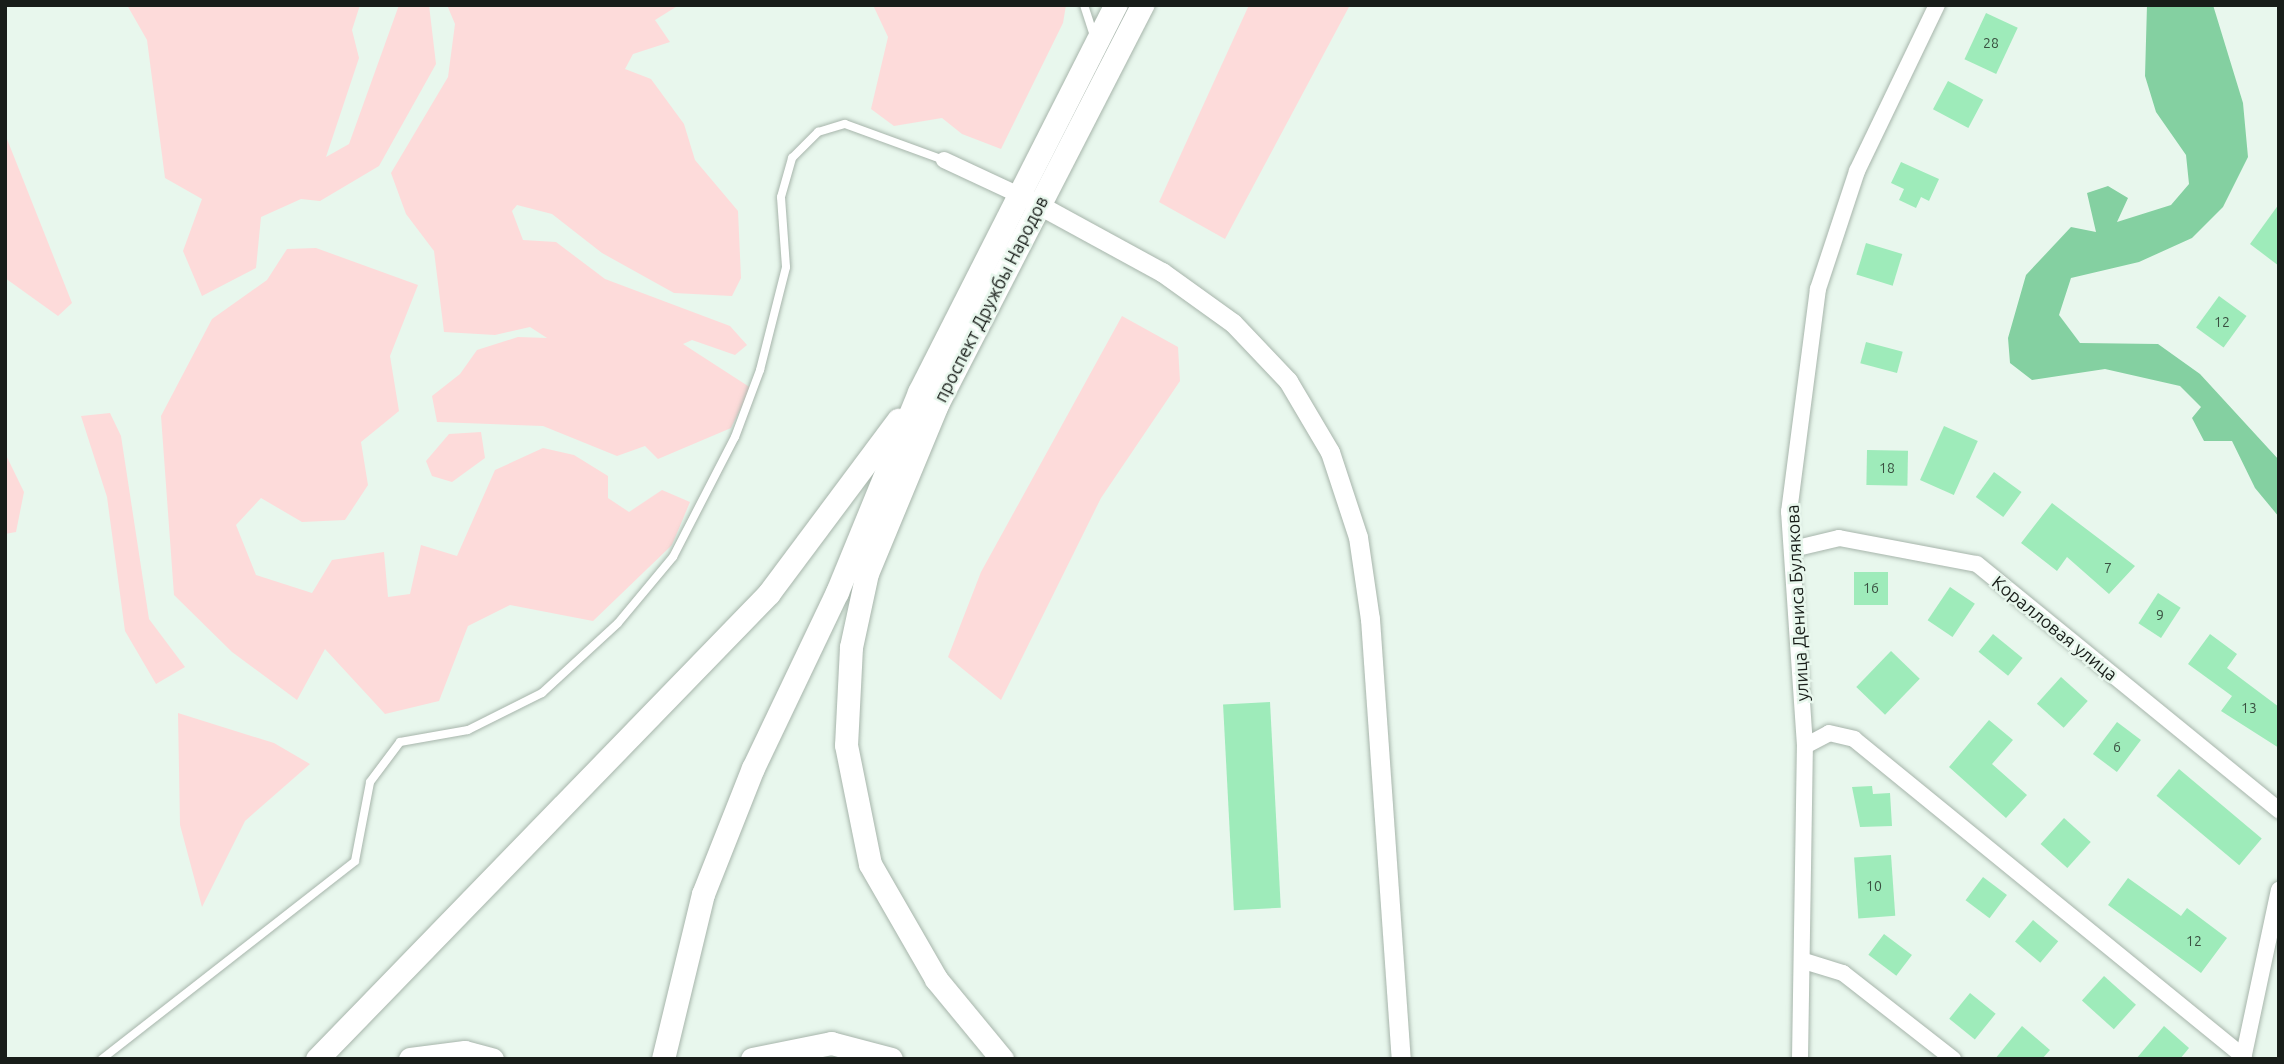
<!DOCTYPE html>
<meta charset="utf-8">
<style>
body{margin:0}
#map{position:relative;width:2284px;height:1064px;overflow:hidden;background:#e8f7ed;font-family:Ubuntu,sans-serif}
div>[style]{position:absolute}
.green>*{inset:0;background:#fddbda}
.water>*{inset:0;background:#84d0a1}
.building>*{inset:0;background:#9eebba;transform-origin:0 0}
.roads{filter:drop-shadow(0 0 2px #a7b5ab) drop-shadow(0 0 2px #a7b5ab)}
.service>*{height:8px;margin:-4px;padding:0 4px;transform-origin:4px;border-radius:4px;background:#fff}
.minor>*{height:16px;margin:-8px;padding:0 8px;transform-origin:8px;border-radius:8px;background:#fff}
.tertiary>*{height:19px;margin:-9.5px;padding:0 9.5px;transform-origin:9.5px;border-radius:9.5px;background:#fff}
.secondary>*{height:23px;margin:-11.5px;padding:0 11.5px;transform-origin:11.5px;border-radius:11.5px;background:#fff}
span{translate:-50% -50%;white-space:nowrap;text-align:center;line-height:1.15;-webkit-text-stroke:5px #e8f7ed;paint-order:stroke}
.number-label{font-size:14px;color:#3a5041}
.number-label span{-webkit-text-stroke-width:0}
.street-label{font-size:18px;color:#181d19}
.frame{position:absolute;inset:0;border:7px solid #181d19;pointer-events:none}
</style>
<div id="map">
<div class="green">
<i style="clip-path:polygon(127px 5px,360px 5px,352px 30px,359px 58px,326px 157px,349px 144px,399px 5px,429px 5px,436px 64px,379px 166px,320px 201px,301px 199px,261px 217px,256px 268px,202px 296px,183px 251px,202px 199px,165px 178px,147px 40px)"></i>
<i style="clip-path:polygon(447px 5px,679px 5px,655px 20px,670px 42px,633px 54px,625px 69px,651px 79px,684px 124px,695px 160px,738px 211px,741px 278px,732px 296px,674px 293px,602px 253px,552px 214px,517px 205px,512px 211px,523px 240px,556px 242px,605px 279px,730px 326px,747px 345px,735px 355px,692px 340px,683px 344px,751px 388px,731px 428px,658px 459px,645px 446px,617px 456px,543px 426px,437px 422px,432px 396px,460px 374px,477px 350px,518px 337px,547px 338px,530px 327px,495px 335px,444px 332px,434px 251px,406px 214px,391px 173px,448px 77px,455px 24px)"></i>
<i style="clip-path:polygon(873px 5px,1066px 5px,1063px 23px,1001px 149px,962px 134px,942px 118px,894px 126px,871px 109px,888px 37px)"></i>
<i style="clip-path:polygon(1249px 5px,1350px 5px,1225px 239px,1159px 202px)"></i>
<i style="clip-path:polygon(5px 134px,72px 303px,58px 316px,5px 278px)"></i>
<i style="clip-path:polygon(316px 248px,418px 285px,390px 356px,399px 411px,361px 442px,368px 485px,345px 520px,302px 522px,261px 498px,236px 525px,256px 575px,312px 593px,332px 560px,384px 552px,388px 597px,410px 594px,421px 545px,457px 556px,495px 470px,543px 448px,574px 455px,608px 476px,608px 498px,629px 512px,662px 490px,690px 502px,672px 545px,593px 621px,510px 605px,468px 626px,439px 701px,385px 714px,325px 649px,297px 700px,232px 652px,174px 595px,161px 416px,212px 319px,267px 280px,287px 249px)"></i>
<i style="clip-path:polygon(1122px 316px,1178px 347px,1180px 381px,1101px 498px,1001px 700px,948px 657px,981px 572px)"></i>
<i style="clip-path:polygon(110px 413px,121px 436px,149px 619px,185px 667px,156px 684px,125px 631px,107px 497px,81px 416px)"></i>
<i style="clip-path:polygon(481px 432px,485px 458px,452px 482px,432px 476px,426px 461px,449px 434px)"></i>
<i style="clip-path:polygon(5px 453px,24px 492px,16px 532px,5px 534px)"></i>
<i style="clip-path:polygon(178px 713px,274px 743px,310px 764px,245px 821px,202px 907px,180px 825px)"></i>
</div>
<div class="water">
<i style="clip-path:polygon(2147px 5px,2213px 5px,2243px 103px,2248px 157px,2223px 207px,2192px 238px,2139px 262px,2071px 278px,2059px 315px,2080px 343px,2158px 344px,2200px 374px,2279px 460px,2279px 517px,2255px 488px,2232px 441px,2204px 441px,2192px 418px,2201px 407px,2180px 386px,2105px 369px,2032px 380px,2010px 363px,2008px 338px,2026px 275px,2071px 227px,2096px 232px,2087px 193px,2108px 186px,2128px 198px,2117px 222px,2171px 205px,2189px 184px,2186px 155px,2156px 112px,2145px 76px)"></i>
</div>
<div class="building">
<i style="left:1986px;top:13px;width:35px;height:51px;rotate:25deg"></i>
<i style="left:1948px;top:81px;width:40px;height:32px;rotate:28deg"></i>
<i style="clip-path:polygon(1901px 162px,1939px 179px,1929px 201px,1921px 197px,1916px 208px,1899px 200px,1904px 189px,1891px 183px)"></i>
<i style="clip-path:polygon(2279px 204px,2279px 266px,2250px 244px)"></i>
<i style="left:1866px;top:243px;width:38px;height:33px;rotate:17deg"></i>
<i style="left:2219px;top:296px;width:34px;height:39px;rotate:36deg"></i>
<i style="left:1866px;top:342px;width:38px;height:22px;rotate:15deg"></i>
<i style="left:1944px;top:426px;width:37px;height:59px;rotate:24deg"></i>
<i style="left:1867px;top:450px;width:41px;height:35px;rotate:1deg"></i>
<i style="left:1994px;top:472px;width:34px;height:31px;rotate:36deg"></i>
<i style="clip-path:polygon(2052px 503px,2135px 566px,2109px 594px,2067px 557px,2057px 571px,2021px 543px)"></i>
<i style="left:1854px;top:572px;width:34px;height:33px"></i>
<i style="left:1950px;top:587px;width:30px;height:40px;rotate:34deg"></i>
<i style="left:2158px;top:593px;width:27px;height:36px;rotate:33deg"></i>
<i style="left:1993px;top:634px;width:38px;height:23px;rotate:39deg"></i>
<i style="clip-path:polygon(2210px 634px,2237px 654px,2227px 668px,2279px 707px,2279px 748px,2221px 711px,2232px 696px,2188px 664px)"></i>
<i style="left:1891px;top:651px;width:40px;height:50px;rotate:44deg"></i>
<i style="left:2061px;top:677px;width:36px;height:36px;rotate:42deg"></i>
<i style="left:1270px;top:702px;width:206px;height:47px;rotate:87deg"></i>
<i style="clip-path:polygon(1989px 720px,2013px 740px,1992px 764px,2027px 795px,2006px 818px,1949px 767px)"></i>
<i style="left:2117px;top:722px;width:30px;height:40px;rotate:37deg"></i>
<i style="left:2179px;top:769px;width:108px;height:35px;rotate:40deg"></i>
<i style="clip-path:polygon(1872px 786px,1873px 794px,1890px 793px,1892px 826px,1860px 827px,1852px 787px)"></i>
<i style="left:2064px;top:818px;width:36px;height:35px;rotate:42deg"></i>
<i style="left:1891px;top:855px;width:61px;height:37px;rotate:86deg"></i>
<i style="left:1983px;top:877px;width:30px;height:29px;rotate:37deg"></i>
<i style="clip-path:polygon(2128px 878px,2181px 916px,2187px 908px,2227px 938px,2201px 973px,2108px 905px)"></i>
<i style="left:2033px;top:920px;width:33px;height:28px;rotate:40deg"></i>
<i style="left:1884px;top:934px;width:35px;height:26px;rotate:37deg"></i>
<i style="left:2104px;top:976px;width:43px;height:33px;rotate:42deg"></i>
<i style="left:1970px;top:993px;width:33px;height:33px;rotate:39deg"></i>
<i style="clip-path:polygon(2022px 1026px,2050px 1050px,2042px 1059px,1995px 1059px)"></i>
<i style="clip-path:polygon(2164px 1026px,2189px 1048px,2180px 1059px,2136px 1059px)"></i>
</div>
<div class="roads">
<div class="service">
<i style="left:1084px;top:5px;width:33px;rotate:72deg"></i>
<i style="left:102px;top:1059px;width:321px;rotate:-38deg"></i>
<i style="left:355px;top:861px;width:80px;rotate:-79.2deg"></i>
<i style="left:370px;top:782px;width:50px;rotate:-53.1deg"></i>
<i style="left:400px;top:742px;width:69px;rotate:-10deg"></i>
<i style="left:468px;top:730px;width:83px;rotate:-26.6deg"></i>
<i style="left:542px;top:693px;width:103px;rotate:-42.6deg"></i>
<i style="left:618px;top:623px;width:86px;rotate:-50.2deg"></i>
<i style="left:673px;top:557px;width:135px;rotate:-62.7deg"></i>
<i style="left:735px;top:437px;width:72px;rotate:-69.5deg"></i>
<i style="left:760px;top:370px;width:106px;rotate:-75.8deg"></i>
<i style="left:786px;top:267px;width:70px;rotate:-94.1deg"></i>
<i style="left:781px;top:197px;width:41px;rotate:-74.2deg"></i>
<i style="left:792px;top:158px;width:37px;rotate:-45deg"></i>
<i style="left:818px;top:132px;width:28px;rotate:-17deg"></i>
<i style="left:845px;top:124px;width:105px;rotate:20deg"></i>
</div>
<div class="minor">
<i style="left:944px;top:160px;width:81px;rotate:25deg"></i>
<i style="left:1793px;top:549px;width:47px;rotate:-13.4deg"></i>
<i style="left:1839px;top:538px;width:140px;rotate:10.7deg"></i>
<i style="left:1977px;top:564px;width:390px;rotate:39.2deg"></i>
<i style="left:1805px;top:746px;width:27px;rotate:-28deg"></i>
<i style="left:1829px;top:733px;width:26px;rotate:13deg"></i>
<i style="left:1854px;top:739px;width:503px;rotate:39.19deg"></i>
<i style="left:1804px;top:961px;width:41px;rotate:17.1deg"></i>
<i style="left:1843px;top:973px;width:140px;rotate:38deg"></i>
<i style="left:1800px;top:1059px;width:313px;rotate:-89.1deg"></i>
<i style="left:1805px;top:746px;width:235px;rotate:-93.9deg"></i>
<i style="left:1789px;top:512px;width:225px;rotate:-82.6deg"></i>
<i style="left:1818px;top:289px;width:124px;rotate:-71.7deg"></i>
<i style="left:1857px;top:171px;width:184px;rotate:-64.3deg"></i>
<i style="left:2243px;top:1059px;width:173px;rotate:-78deg"></i>
</div>
<div class="tertiary">
<i style="left:1028px;top:199px;width:153px;rotate:28.6deg"></i>
<i style="left:1162px;top:272px;width:87px;rotate:35.7deg"></i>
<i style="left:1233px;top:323px;width:80px;rotate:46.5deg"></i>
<i style="left:1288px;top:381px;width:82px;rotate:59.4deg"></i>
<i style="left:1330px;top:452px;width:89px;rotate:71.8deg"></i>
<i style="left:1358px;top:537px;width:83px;rotate:81.7deg"></i>
<i style="left:1370px;top:619px;width:441px;rotate:86deg"></i>
</div>
<div class="secondary">
<i style="left:938px;top:402px;width:185px;rotate:112.5deg"></i>
<i style="left:867px;top:573px;width:76px;rotate:102.2deg"></i>
<i style="left:851px;top:647px;width:98px;rotate:92.9deg"></i>
<i style="left:846px;top:745px;width:121px;rotate:78.6deg"></i>
<i style="left:870px;top:864px;width:133px;rotate:60.1deg"></i>
<i style="left:936px;top:979px;width:104px;rotate:50.5deg"></i>
<i style="left:931px;top:416px;width:462px;rotate:-62.8deg"></i>
<i style="left:317px;top:1059px;width:649px;rotate:-45.87deg"></i>
<i style="left:769px;top:593px;width:216px;rotate:-53.3deg"></i>
<i style="left:410px;top:1059px;width:55px;rotate:-7.3deg"></i>
<i style="left:465px;top:1052px;width:28px;rotate:15deg"></i>
<i style="left:663px;top:1059px;width:170px;rotate:-76.4deg"></i>
<i style="left:703px;top:894px;width:136px;rotate:-68.4deg"></i>
<i style="left:753px;top:768px;width:195px;rotate:-64.5deg"></i>
<i style="left:837px;top:592px;width:216px;rotate:-67.7deg"></i>
<i style="left:919px;top:392px;width:434px;rotate:-63.1deg"></i>
<i style="left:752px;top:1059px;width:81px;rotate:-11.4deg"></i>
<i style="left:831px;top:1043px;width:62px;rotate:14.9deg"></i>
</div>
</div>
<div class="number-label">
<span style="left:1991px;top:43px">28</span>
<span style="left:2222px;top:322px">12</span>
<span style="left:1887px;top:468px">18</span>
<span style="left:2108px;top:568px">7</span>
<span style="left:1871px;top:588px">16</span>
<span style="left:2160px;top:615px">9</span>
<span style="left:2249px;top:708px">13</span>
<span style="left:2117px;top:747px">6</span>
<span style="left:1874px;top:886px">10</span>
<span style="left:2194px;top:941px">12</span>
</div>
<div class="street-label">
<span style="left:991px;top:299px;rotate:-63deg">проспект Дружбы Народов</span>
<span style="left:1797px;top:603px;rotate:-93deg">улица Дениса Булякова</span>
<span style="left:2055px;top:628px;rotate:39deg">Коралловая улица</span>
</div>
<div class="frame"></div>
</div>
